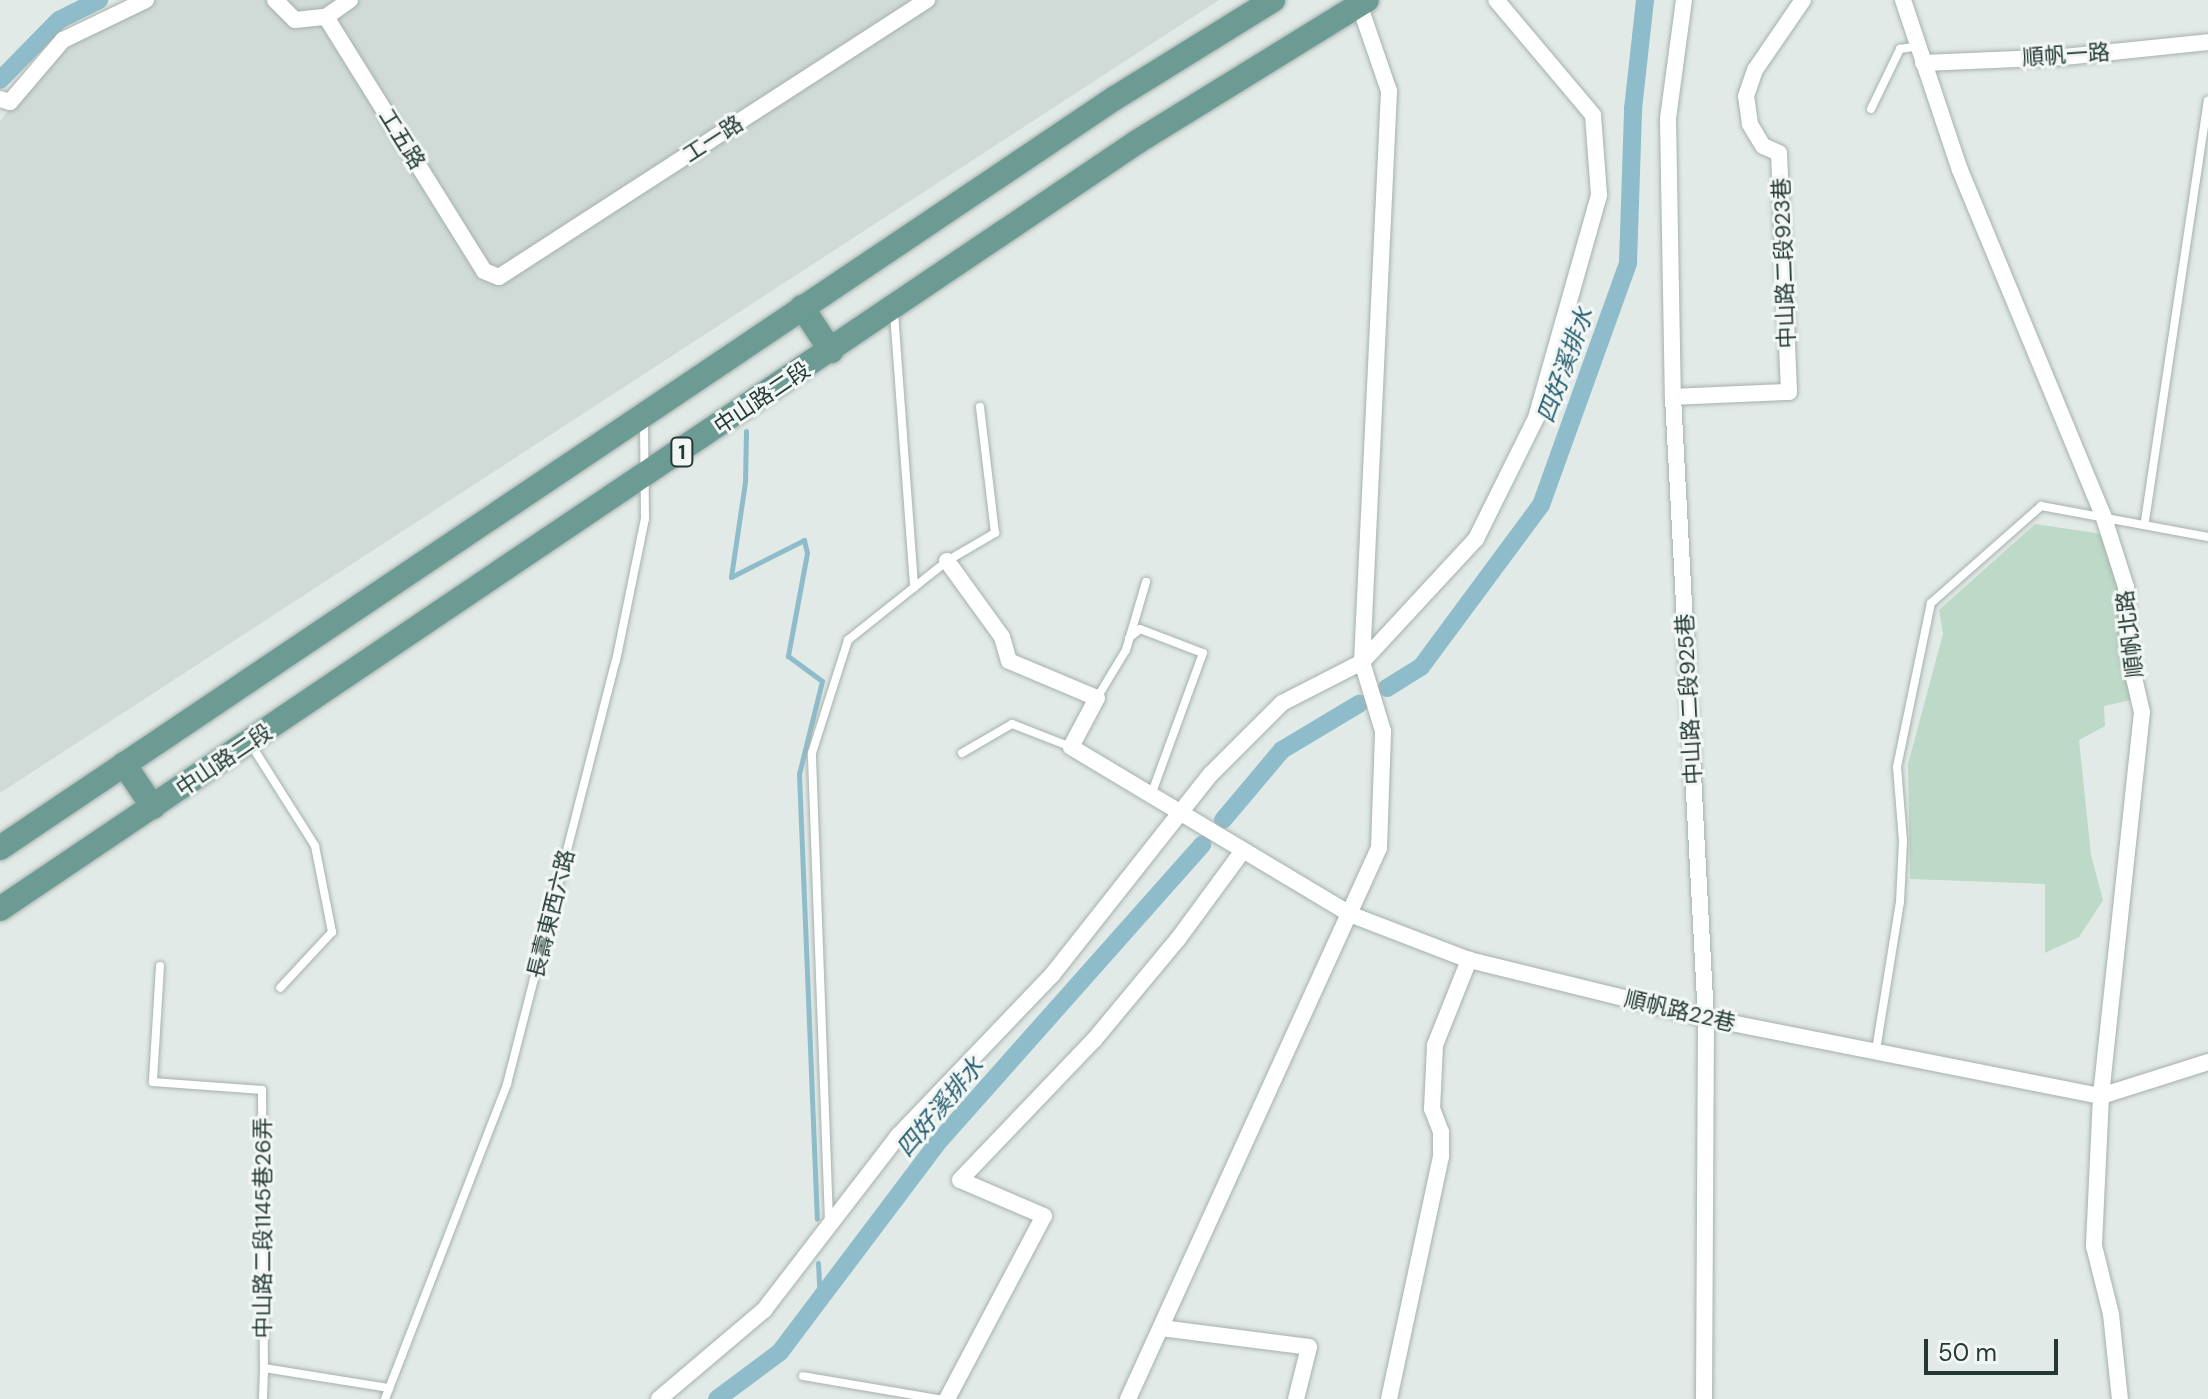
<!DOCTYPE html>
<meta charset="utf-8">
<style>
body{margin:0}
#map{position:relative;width:2208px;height:1399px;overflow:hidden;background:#e2eae7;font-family:"DM Sans","Noto Sans TC",sans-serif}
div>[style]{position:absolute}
.built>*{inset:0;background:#d0dad6}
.green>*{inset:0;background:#bdd9c7}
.stream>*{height:5px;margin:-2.5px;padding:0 2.5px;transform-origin:2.5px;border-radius:2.5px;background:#8fbcca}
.canal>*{height:18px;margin:-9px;padding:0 9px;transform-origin:9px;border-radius:9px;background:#8fbcca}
.roads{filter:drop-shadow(0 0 2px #a5b1ae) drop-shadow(0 0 2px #a5b1ae)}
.lane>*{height:8px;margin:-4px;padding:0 4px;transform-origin:4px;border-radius:4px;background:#fff}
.street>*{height:16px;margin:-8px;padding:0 8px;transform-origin:8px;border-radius:8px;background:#fff}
.primary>*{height:24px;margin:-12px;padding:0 12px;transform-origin:12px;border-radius:12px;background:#6b9b93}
span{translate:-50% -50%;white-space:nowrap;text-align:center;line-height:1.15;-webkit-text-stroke:6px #f2f7f5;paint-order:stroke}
.shield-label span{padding:2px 6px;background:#f2f7f5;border:2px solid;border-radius:6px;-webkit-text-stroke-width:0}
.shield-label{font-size:20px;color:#243935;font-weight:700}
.street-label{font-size:22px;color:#243935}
.water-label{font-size:24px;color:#255c6e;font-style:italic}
.scale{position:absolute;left:1924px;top:1339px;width:134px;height:36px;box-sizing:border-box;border:4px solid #243935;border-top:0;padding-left:10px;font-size:24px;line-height:28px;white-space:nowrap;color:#243935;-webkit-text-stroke:6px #f2f7f5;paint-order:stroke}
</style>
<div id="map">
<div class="built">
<i style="clip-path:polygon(142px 0,1219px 0,0 793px,0 121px,43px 64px)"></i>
</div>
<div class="green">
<i style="clip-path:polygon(2035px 524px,2102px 534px,2119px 588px,2131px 700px,2104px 706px,2105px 726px,2079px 740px,2091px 855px,2103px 900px,2079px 937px,2045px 953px,2045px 884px,1910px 879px,1908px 764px,1943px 634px,1939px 610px)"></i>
</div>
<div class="stream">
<i style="left:746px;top:431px;width:51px;rotate:91.1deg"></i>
<i style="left:745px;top:482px;width:96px;rotate:98.4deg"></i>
<i style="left:731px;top:577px;width:82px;rotate:-26.9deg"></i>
<i style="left:804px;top:540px;width:13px;rotate:77deg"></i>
<i style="left:807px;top:553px;width:105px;rotate:100.5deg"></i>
<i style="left:788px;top:656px;width:42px;rotate:36.3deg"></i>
<i style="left:822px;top:681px;width:96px;rotate:103.9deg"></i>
<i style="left:799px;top:774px;width:445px;rotate:87.7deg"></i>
<i style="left:818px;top:1263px;width:36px;rotate:87deg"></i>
</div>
<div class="canal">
<i style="left:0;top:80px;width:84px;rotate:-45.5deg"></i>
<i style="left:59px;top:20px;width:45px;rotate:-26.6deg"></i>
<i style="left:1387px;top:688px;width:40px;rotate:-32deg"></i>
<i style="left:1421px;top:667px;width:202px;rotate:-53.5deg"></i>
<i style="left:1541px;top:505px;width:257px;rotate:-70.2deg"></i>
<i style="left:1628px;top:263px;width:154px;rotate:-88.1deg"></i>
<i style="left:1633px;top:109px;width:110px;rotate:-83.7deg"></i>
<i style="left:1223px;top:820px;width:92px;rotate:-49.9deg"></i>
<i style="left:1282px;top:750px;width:90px;rotate:-30.9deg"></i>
<i style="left:717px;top:1399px;width:79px;rotate:-36.7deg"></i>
<i style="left:780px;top:1352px;width:266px;rotate:-53deg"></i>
<i style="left:940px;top:1140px;width:395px;rotate:-48.4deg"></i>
</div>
<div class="roads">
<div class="lane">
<i style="left:1871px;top:109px;width:67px;rotate:-64.2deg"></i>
<i style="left:1900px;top:49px;width:18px;rotate:-9deg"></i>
<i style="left:894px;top:313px;width:275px;rotate:85.8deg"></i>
<i style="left:2145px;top:521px;width:425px;rotate:-81.5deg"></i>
<i style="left:1129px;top:638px;width:14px;rotate:-39deg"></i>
<i style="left:1140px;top:629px;width:67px;rotate:20.9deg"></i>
<i style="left:1203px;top:653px;width:151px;rotate:110.1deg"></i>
<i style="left:1097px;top:698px;width:56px;rotate:-58.9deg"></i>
<i style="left:1126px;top:650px;width:71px;rotate:-73.6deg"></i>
<i style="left:250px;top:743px;width:122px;rotate:57.7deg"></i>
<i style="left:315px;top:846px;width:88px;rotate:78.8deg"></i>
<i style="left:332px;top:932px;width:76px;rotate:132.9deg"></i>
<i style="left:962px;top:753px;width:58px;rotate:-30.1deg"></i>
<i style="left:1012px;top:724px;width:63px;rotate:21.3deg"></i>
<i style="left:160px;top:966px;width:116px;rotate:93.5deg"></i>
<i style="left:153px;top:1082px;width:109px;rotate:4.2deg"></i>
<i style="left:262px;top:1090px;width:278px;rotate:89.6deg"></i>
<i style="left:264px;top:1368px;width:127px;rotate:9.1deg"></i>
<i style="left:1876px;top:1050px;width:150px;rotate:-80.8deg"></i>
<i style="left:1900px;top:902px;width:61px;rotate:-87.2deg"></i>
<i style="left:1903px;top:841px;width:74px;rotate:-94.6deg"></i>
<i style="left:1897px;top:767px;width:167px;rotate:-78.3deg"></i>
<i style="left:1931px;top:603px;width:147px;rotate:-41.4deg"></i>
<i style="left:2041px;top:506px;width:170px;rotate:10.5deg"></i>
<i style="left:829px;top:1221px;width:468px;rotate:-92.1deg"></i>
<i style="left:812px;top:753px;width:119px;rotate:-72.3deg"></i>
<i style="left:848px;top:640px;width:127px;rotate:-38.6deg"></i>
<i style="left:947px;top:561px;width:56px;rotate:-30.3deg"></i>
<i style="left:995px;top:533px;width:127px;rotate:-96.8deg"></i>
<i style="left:803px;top:1376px;width:137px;rotate:9.7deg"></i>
<i style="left:263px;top:1399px;width:31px;rotate:-88deg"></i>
<i style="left:385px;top:1399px;width:338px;rotate:-68.8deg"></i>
<i style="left:507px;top:1084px;width:437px;rotate:-75.6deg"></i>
<i style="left:616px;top:661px;width:145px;rotate:-78.5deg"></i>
<i style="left:645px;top:519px;width:98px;rotate:-90.6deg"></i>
</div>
<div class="street">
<i style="left:275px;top:0;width:28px;rotate:45deg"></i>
<i style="left:295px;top:20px;width:31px;rotate:-6deg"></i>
<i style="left:350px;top:0;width:29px;rotate:145deg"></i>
<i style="left:326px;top:17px;width:299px;rotate:58.1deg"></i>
<i style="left:484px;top:271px;width:16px;rotate:22deg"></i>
<i style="left:499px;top:277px;width:510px;rotate:-32.91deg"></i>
<i style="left:1684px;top:0;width:120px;rotate:97.7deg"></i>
<i style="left:1668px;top:119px;width:278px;rotate:89deg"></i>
<i style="left:1673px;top:397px;width:622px;rotate:86.96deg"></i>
<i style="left:1706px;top:1018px;width:381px;rotate:90.3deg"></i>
<i style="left:1903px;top:0;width:179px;rotate:71.5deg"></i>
<i style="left:1960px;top:170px;width:373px;rotate:67.5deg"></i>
<i style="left:2103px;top:515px;width:76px;rotate:72.3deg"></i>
<i style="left:2126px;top:587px;width:65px;rotate:88.2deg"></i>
<i style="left:2128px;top:652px;width:62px;rotate:76.9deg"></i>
<i style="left:2142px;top:712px;width:386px;rotate:96.1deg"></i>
<i style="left:2101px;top:1096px;width:150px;rotate:92.7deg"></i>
<i style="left:2094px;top:1246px;width:70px;rotate:76deg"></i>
<i style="left:2111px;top:1314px;width:85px;rotate:84deg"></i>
<i style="left:1923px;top:63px;width:141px;rotate:-2.4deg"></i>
<i style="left:2064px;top:57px;width:145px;rotate:-5.9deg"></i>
<i style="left:0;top:99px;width:10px;rotate:17deg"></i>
<i style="left:10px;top:102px;width:82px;rotate:-49.5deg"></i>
<i style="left:63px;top:40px;width:92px;rotate:-25.7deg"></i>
<i style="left:1673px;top:397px;width:116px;rotate:-2.5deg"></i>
<i style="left:1789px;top:392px;width:239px;rotate:-92.4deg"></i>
<i style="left:1779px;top:153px;width:17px;rotate:-156deg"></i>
<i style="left:1763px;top:146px;width:26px;rotate:-121deg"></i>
<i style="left:1750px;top:124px;width:28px;rotate:-98deg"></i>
<i style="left:1746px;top:96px;width:28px;rotate:-71deg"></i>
<i style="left:1755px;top:70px;width:85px;rotate:-55.6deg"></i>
<i style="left:947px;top:561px;width:94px;rotate:54.1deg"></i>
<i style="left:1002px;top:637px;width:25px;rotate:74deg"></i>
<i style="left:1009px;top:661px;width:95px;rotate:22.8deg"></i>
<i style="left:1097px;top:698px;width:55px;rotate:118deg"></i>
<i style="left:1071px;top:747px;width:327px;rotate:30.9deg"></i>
<i style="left:1352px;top:915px;width:125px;rotate:21deg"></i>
<i style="left:1469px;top:960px;width:244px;rotate:13.8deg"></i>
<i style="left:1706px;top:1018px;width:403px;rotate:11.2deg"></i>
<i style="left:2101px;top:1096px;width:112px;rotate:-17.6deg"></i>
<i style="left:1161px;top:1328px;width:149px;rotate:7.3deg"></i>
<i style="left:1309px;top:1347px;width:54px;rotate:104deg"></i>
<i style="left:659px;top:1399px;width:138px;rotate:-40.3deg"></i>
<i style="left:764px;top:1310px;width:220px;rotate:-52.4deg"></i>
<i style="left:898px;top:1136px;width:223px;rotate:-46.3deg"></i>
<i style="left:1052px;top:975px;width:256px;rotate:-51.7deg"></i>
<i style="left:1211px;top:774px;width:100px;rotate:-45deg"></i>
<i style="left:1282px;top:703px;width:90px;rotate:-27.1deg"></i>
<i style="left:1362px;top:662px;width:168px;rotate:-47.2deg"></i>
<i style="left:1476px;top:539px;width:135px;rotate:-63.6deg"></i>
<i style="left:1536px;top:418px;width:232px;rotate:-74.2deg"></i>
<i style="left:1599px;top:195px;width:80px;rotate:-94.3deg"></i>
<i style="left:1593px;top:115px;width:150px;rotate:-130.1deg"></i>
<i style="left:947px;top:1399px;width:207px;rotate:-62.1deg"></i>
<i style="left:1044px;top:1216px;width:91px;rotate:-156.8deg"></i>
<i style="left:960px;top:1180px;width:194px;rotate:-46.3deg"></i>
<i style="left:1094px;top:1040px;width:131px;rotate:-50.3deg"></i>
<i style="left:1178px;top:939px;width:108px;rotate:-53.7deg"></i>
<i style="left:1128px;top:1399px;width:605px;rotate:-65.51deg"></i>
<i style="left:1379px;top:848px;width:117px;rotate:-88deg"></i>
<i style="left:1383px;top:731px;width:72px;rotate:-106.9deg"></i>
<i style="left:1362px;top:662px;width:572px;rotate:-87.29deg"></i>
<i style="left:1389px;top:91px;width:92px;rotate:-109deg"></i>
<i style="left:1389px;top:1399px;width:249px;rotate:-77.9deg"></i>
<i style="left:1441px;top:1156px;width:24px;rotate:-90deg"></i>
<i style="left:1441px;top:1132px;width:25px;rotate:-111deg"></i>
<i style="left:1432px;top:1109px;width:64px;rotate:-87.3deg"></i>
<i style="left:1435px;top:1045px;width:92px;rotate:-68.2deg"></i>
</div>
<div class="primary">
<i style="left:802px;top:307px;width:53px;rotate:56.6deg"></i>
<i style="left:124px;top:764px;width:52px;rotate:56deg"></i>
<i style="left:0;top:848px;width:1344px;rotate:-33.93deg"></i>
<i style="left:1115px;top:98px;width:186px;rotate:-31.8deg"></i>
<i style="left:0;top:909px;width:1372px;rotate:-34deg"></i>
<i style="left:1137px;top:142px;width:270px;rotate:-31.7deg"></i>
</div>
</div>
<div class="shield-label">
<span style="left:682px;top:452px">1</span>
</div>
<div class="street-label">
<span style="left:2066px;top:55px;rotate:-4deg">順帆一路</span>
<span style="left:402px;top:139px;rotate:58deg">工五路</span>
<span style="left:713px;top:139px;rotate:-33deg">工一路</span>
<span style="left:1784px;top:263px;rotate:-92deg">中山路二段923巷</span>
<span style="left:762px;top:398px;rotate:-34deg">中山路二段</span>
<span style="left:2130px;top:634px;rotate:-97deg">順帆北路</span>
<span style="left:1689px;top:699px;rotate:-93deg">中山路二段925巷</span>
<span style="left:224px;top:760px;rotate:-34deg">中山路二段</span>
<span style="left:551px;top:914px;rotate:-76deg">長壽東西六路</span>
<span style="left:1680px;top:1011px;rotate:13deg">順帆路22巷</span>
<span style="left:263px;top:1228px;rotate:-90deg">中山路二段1145巷26弄</span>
</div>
<div class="water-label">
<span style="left:1565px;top:365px;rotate:-70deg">四好溪排水</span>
<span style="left:940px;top:1107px;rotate:-50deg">四好溪排水</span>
</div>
<div class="scale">50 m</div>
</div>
